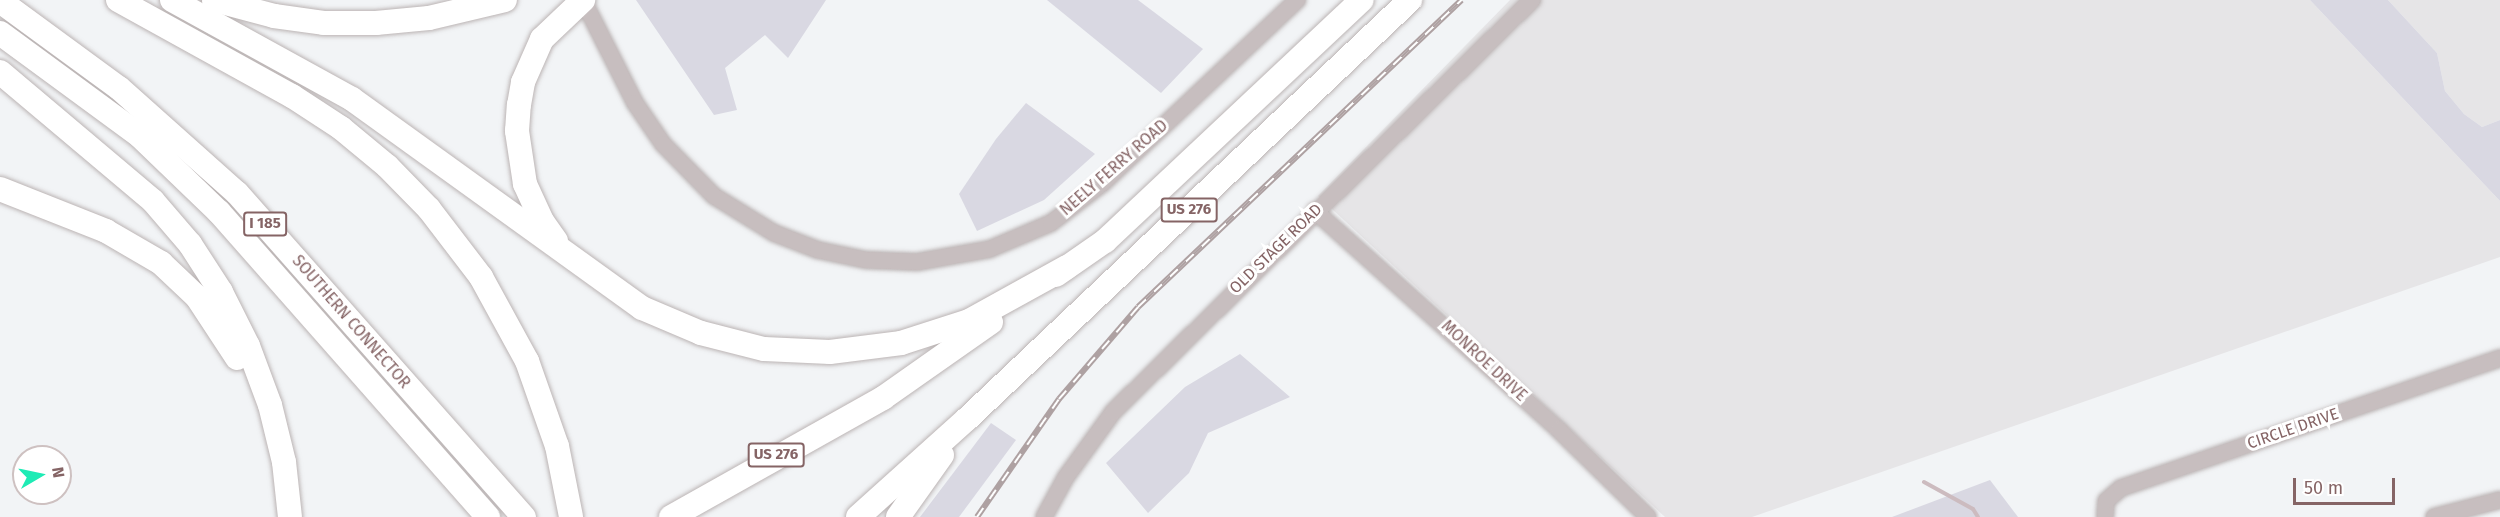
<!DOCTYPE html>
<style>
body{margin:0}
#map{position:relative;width:2500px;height:517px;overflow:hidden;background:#f2f4f6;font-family:"Fira Sans",sans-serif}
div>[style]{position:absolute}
.built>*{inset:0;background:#e6e5e7}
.green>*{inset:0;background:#d9d8e2}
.stream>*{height:4px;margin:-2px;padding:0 2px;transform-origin:2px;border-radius:2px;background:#ccbbbf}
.roads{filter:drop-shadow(0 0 2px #bbb4b4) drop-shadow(0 0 2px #bbb4b4)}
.minor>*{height:16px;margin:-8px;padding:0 8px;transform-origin:8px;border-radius:8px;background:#c7bebf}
.highway>*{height:24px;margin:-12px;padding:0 12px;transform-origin:12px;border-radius:12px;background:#fff}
.rail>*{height:6px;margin-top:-3px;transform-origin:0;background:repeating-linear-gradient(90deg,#fff 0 11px,#aea1a2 0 22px);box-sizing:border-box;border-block:2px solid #aea1a2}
span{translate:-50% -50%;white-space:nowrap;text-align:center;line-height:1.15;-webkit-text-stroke:6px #fff;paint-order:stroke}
.shield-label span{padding:2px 4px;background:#fff;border:2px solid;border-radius:4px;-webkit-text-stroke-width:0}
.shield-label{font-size:15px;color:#856465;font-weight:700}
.street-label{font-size:16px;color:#856465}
.north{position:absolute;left:12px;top:445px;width:60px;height:60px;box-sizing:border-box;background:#fff;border:2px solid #cec1c1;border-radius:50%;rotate:81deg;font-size:16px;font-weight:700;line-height:24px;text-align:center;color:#856465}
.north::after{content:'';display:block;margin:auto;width:21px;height:27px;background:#1eebb5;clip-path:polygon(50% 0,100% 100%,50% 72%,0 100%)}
.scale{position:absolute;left:2293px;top:478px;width:102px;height:27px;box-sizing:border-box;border:3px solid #856465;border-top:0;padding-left:8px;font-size:18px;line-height:21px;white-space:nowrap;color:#856465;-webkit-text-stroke:4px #fff;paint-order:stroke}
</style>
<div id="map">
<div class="built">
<i style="clip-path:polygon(1510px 0,2310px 0,2500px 201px,2500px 257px,1752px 517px,1665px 517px,1318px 196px)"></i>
<i style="clip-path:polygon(2388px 0,2500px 0,2500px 120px,2482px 127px,2464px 114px,2445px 91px,2437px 53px)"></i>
</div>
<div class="green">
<i style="clip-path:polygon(636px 0,826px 0,788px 58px,765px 35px,725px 68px,737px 110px,714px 115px)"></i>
<i style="clip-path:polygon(1047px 0,1138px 0,1203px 49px,1161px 93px)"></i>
<i style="clip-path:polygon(2310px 0,2388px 0,2437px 53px,2445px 91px,2464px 114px,2482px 127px,2500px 120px,2500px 201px)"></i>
<i style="clip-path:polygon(1026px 103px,1095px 154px,1044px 200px,977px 231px,959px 194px,996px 139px)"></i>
<i style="clip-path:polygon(1240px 354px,1290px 397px,1208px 433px,1189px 473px,1148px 513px,1106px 463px,1185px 387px)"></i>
<i style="clip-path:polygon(991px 423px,1016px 440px,959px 517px,920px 517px)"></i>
<i style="clip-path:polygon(1990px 480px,2018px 517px,1892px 517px)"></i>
</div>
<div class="stream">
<i style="left:1924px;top:482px;width:56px;rotate:28.9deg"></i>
<i style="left:1973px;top:509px;width:9px;rotate:58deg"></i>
</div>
<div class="roads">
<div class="minor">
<i style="left:583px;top:0;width:115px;rotate:63.2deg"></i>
<i style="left:635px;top:103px;width:50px;rotate:55.7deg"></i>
<i style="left:663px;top:144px;width:73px;rotate:45.6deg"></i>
<i style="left:714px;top:196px;width:70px;rotate:31.7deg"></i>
<i style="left:774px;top:233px;width:47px;rotate:21.1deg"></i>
<i style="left:818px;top:250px;width:49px;rotate:11.8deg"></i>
<i style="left:866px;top:260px;width:51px;rotate:2.2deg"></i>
<i style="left:917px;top:262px;width:74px;rotate:-10.1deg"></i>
<i style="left:990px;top:249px;width:66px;rotate:-23.1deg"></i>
<i style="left:1051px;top:223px;width:66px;rotate:-37.6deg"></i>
<i style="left:1103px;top:183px;width:267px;rotate:-43.3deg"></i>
<i style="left:1315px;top:211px;width:328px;rotate:41.9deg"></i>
<i style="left:1559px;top:430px;width:124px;rotate:44.3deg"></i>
<i style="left:1044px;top:517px;width:46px;rotate:-61.2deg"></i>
<i style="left:1066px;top:477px;width:80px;rotate:-54.1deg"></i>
<i style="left:1113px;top:412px;width:588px;rotate:-44.52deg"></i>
<i style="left:2105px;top:517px;width:16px;rotate:-86deg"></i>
<i style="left:2106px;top:501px;width:20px;rotate:-41deg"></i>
<i style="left:2121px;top:488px;width:401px;rotate:-18.9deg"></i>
<i style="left:2434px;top:517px;width:68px;rotate:-14.4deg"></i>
</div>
<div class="highway">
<i style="left:118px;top:0;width:199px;rotate:28.9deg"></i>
<i style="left:292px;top:96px;width:59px;rotate:33.1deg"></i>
<i style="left:341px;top:128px;width:60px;rotate:39.6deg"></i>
<i style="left:387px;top:166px;width:60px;rotate:45.7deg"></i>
<i style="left:429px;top:209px;width:86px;rotate:52.6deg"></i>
<i style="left:481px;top:277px;width:96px;rotate:61.3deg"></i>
<i style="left:527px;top:361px;width:90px;rotate:70.6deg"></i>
<i style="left:557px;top:446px;width:72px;rotate:78.8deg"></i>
<i style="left:172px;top:0;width:205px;rotate:28.8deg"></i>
<i style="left:352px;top:99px;width:357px;rotate:35.8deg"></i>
<i style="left:642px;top:308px;width:64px;rotate:23deg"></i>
<i style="left:701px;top:333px;width:65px;rotate:14.3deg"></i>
<i style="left:764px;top:349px;width:66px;rotate:2.6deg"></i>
<i style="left:830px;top:352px;width:72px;rotate:-7.2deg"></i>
<i style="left:901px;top:343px;width:71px;rotate:-17.9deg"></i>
<i style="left:969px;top:321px;width:112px;rotate:-28.9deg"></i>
<i style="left:214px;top:0;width:62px;rotate:14.9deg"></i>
<i style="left:274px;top:16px;width:50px;rotate:8deg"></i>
<i style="left:324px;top:23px;width:52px"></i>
<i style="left:376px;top:23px;width:53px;rotate:-5.4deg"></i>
<i style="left:429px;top:18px;width:78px;rotate:-13.3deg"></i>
<i style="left:0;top:1px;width:147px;rotate:36.2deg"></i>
<i style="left:119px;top:88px;width:158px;rotate:41.7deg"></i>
<i style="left:237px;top:193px;width:433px;rotate:48.5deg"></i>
<i style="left:0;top:33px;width:174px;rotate:36.3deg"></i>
<i style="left:140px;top:136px;width:110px;rotate:43.9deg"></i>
<i style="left:219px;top:212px;width:407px;rotate:48.6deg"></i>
<i style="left:0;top:72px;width:200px;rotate:40.1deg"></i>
<i style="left:153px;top:201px;width:57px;rotate:49.3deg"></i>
<i style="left:190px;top:244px;width:57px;rotate:57.1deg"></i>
<i style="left:221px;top:292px;width:60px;rotate:63.4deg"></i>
<i style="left:248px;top:346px;width:63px;rotate:69.6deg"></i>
<i style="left:270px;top:405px;width:59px;rotate:76.2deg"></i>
<i style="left:284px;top:462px;width:55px;rotate:83.8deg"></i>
<i style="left:0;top:189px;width:114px;rotate:21.6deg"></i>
<i style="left:106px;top:231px;width:64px;rotate:30.2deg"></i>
<i style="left:161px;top:263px;width:50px;rotate:43.4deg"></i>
<i style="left:197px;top:297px;width:73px;rotate:56.7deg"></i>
<i style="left:556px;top:241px;width:24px;rotate:-125deg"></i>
<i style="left:542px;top:221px;width:41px;rotate:-114.7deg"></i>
<i style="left:525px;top:184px;width:54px;rotate:-98.6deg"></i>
<i style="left:517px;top:131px;width:26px;rotate:-86deg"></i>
<i style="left:519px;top:105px;width:23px;rotate:-80deg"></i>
<i style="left:523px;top:82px;width:47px;rotate:-66.2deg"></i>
<i style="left:542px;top:39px;width:57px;rotate:-43.6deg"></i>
<i style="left:1056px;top:275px;width:60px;rotate:-34.8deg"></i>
<i style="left:1105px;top:241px;width:352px;rotate:-43.2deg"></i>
<i style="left:671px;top:517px;width:243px;rotate:-29.3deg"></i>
<i style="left:883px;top:398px;width:132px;rotate:-35.1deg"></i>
<i style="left:858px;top:517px;width:147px;rotate:-42deg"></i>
<i style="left:967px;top:419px;width:610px;rotate:-43.41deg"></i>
<i style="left:898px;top:517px;width:76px;rotate:-54.6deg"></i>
</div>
</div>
<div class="rail">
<i style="left:977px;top:517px;width:144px;rotate:-55.2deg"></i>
<i style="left:1059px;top:399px;width:121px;rotate:-49.3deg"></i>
<i style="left:1138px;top:307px;width:446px;rotate:-43.5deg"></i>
</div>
<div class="shield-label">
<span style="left:1189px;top:210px">US 276</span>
<span style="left:265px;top:224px">I 185</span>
<span style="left:776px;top:455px">US 276</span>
</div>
<div class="street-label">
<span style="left:1114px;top:168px;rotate:-41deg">NEELY FERRY ROAD</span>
<span style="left:1276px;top:249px;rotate:-44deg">OLD STAGE ROAD</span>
<span style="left:351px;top:322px;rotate:49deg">SOUTHERN CONNECTOR</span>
<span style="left:1484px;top:361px;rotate:43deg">MONROE DRIVE</span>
<span style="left:2293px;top:429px;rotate:-19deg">CIRCLE DRIVE</span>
</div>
<div class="north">N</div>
<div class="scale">50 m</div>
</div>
